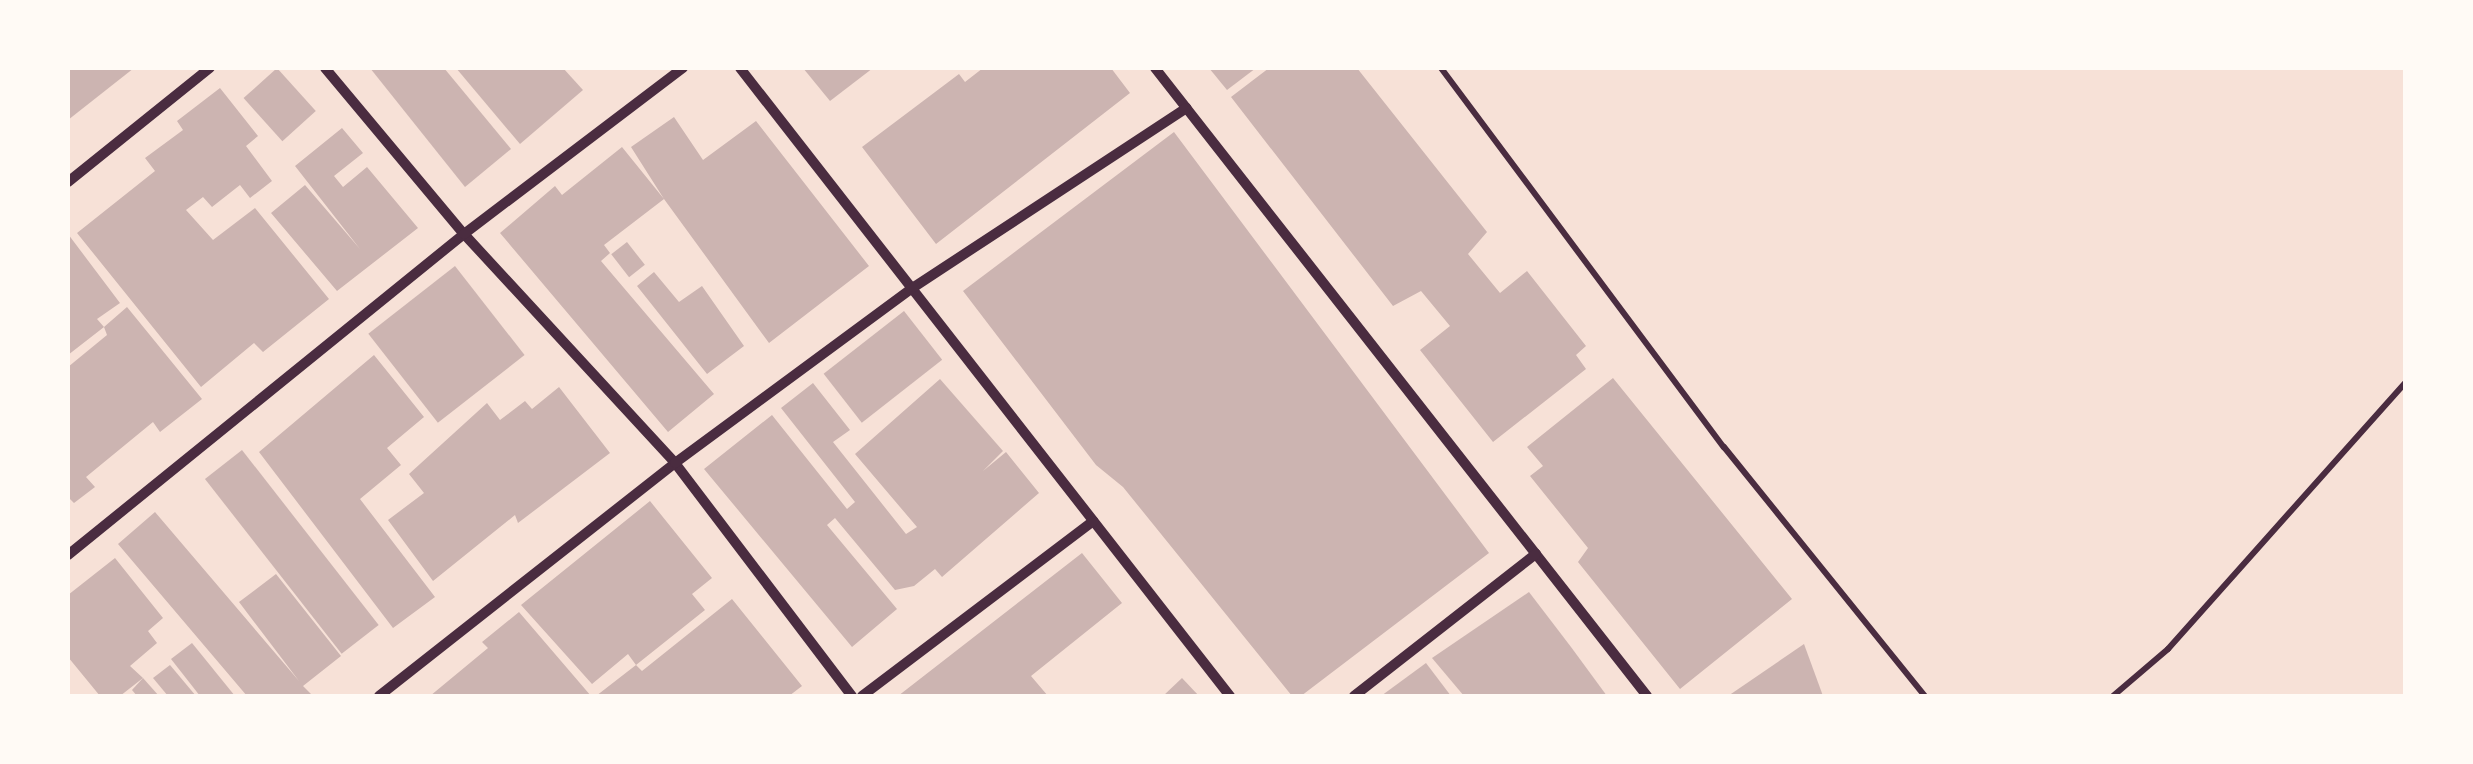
<!DOCTYPE html>
<style>
body{margin:0}
#map{position:relative;width:2473px;height:764px;overflow:hidden;background:#f7e1d7;font-family:"DM Sans",sans-serif}
div>[style]{position:absolute}
.building>*{inset:0;background:#ccb4b1;transform-origin:0 0}
.path>*{height:6px;margin:-3px;padding:0 3px;transform-origin:3px;border-radius:3px;background:#4a2c40}
.minor>*{height:10px;margin:-5px;padding:0 5px;transform-origin:5px;border-radius:5px;background:#4a2c40}
span{translate:-50% -50%;white-space:nowrap;text-align:center;line-height:1.15;-webkit-text-stroke:8px #fffaf5;paint-order:stroke}
.frame{position:absolute;inset:0;border:70px solid #fffaf5;pointer-events:none}
</style>
<div id="map">
<div class="building">
<i style="clip-path:polygon(68px 68px,134px 68px,68px 120px)"></i>
<i style="left:277px;top:68px;width:58px;height:45px;rotate:48deg"></i>
<i style="clip-path:polygon(370px 68px,444px 68px,511px 149px,465px 187px)"></i>
<i style="clip-path:polygon(456px 68px,563px 68px,583px 90px,520px 144px)"></i>
<i style="clip-path:polygon(803px 68px,873px 68px,830px 101px)"></i>
<i style="clip-path:polygon(983px 68px,1111px 68px,1130px 93px,936px 244px,862px 147px,959px 74px,965px 82px)"></i>
<i style="clip-path:polygon(1209px 68px,1256px 68px,1227px 90px)"></i>
<i style="clip-path:polygon(1269px 68px,1357px 68px,1487px 232px,1468px 254px,1500px 293px,1527px 271px,1586px 346px,1576px 355px,1586px 369px,1493px 442px,1420px 350px,1450px 326px,1421px 291px,1393px 306px,1231px 97px)"></i>
<i style="clip-path:polygon(220px 88px,258px 136px,246px 146px,272px 181px,250px 198px,240px 185px,212px 207px,203px 197px,186px 210px,213px 240px,255px 208px,329px 299px,263px 352px,254px 343px,201px 387px,77px 233px,155px 171px,145px 158px,183px 130px,177px 121px)"></i>
<i style="clip-path:polygon(674px 117px,703px 160px,756px 121px,869px 266px,769px 343px,664px 199px,604px 245px,610px 253px,601px 261px,714px 394px,668px 432px,500px 233px,555px 186px,562px 195px,622px 147px,664px 199px,631px 147px)"></i>
<i style="clip-path:polygon(342px 128px,363px 153px,334px 176px,343px 187px,367px 167px,418px 228px,337px 291px,271px 213px,305px 185px,360px 249px,295px 166px)"></i>
<i style="clip-path:polygon(1174px 132px,1489px 553px,1301px 696px,1292px 696px,1123px 487px,1096px 465px,963px 291px)"></i>
<i style="clip-path:polygon(68px 234px,120px 303px,97px 319px,104px 327px,68px 355px)"></i>
<i style="left:627px;top:242px;width:29px;height:20px;rotate:52deg"></i>
<i style="left:455px;top:266px;width:113px;height:110px;rotate:52deg"></i>
<i style="clip-path:polygon(654px 272px,679px 302px,702px 286px,744px 346px,707px 374px,637px 286px)"></i>
<i style="clip-path:polygon(127px 307px,202px 399px,160px 432px,153px 422px,86px 477px,95px 487px,74px 503px,68px 497px,68px 367px,107px 335px,104px 327px)"></i>
<i style="left:904px;top:311px;width:62px;height:102px;rotate:52deg"></i>
<i style="clip-path:polygon(374px 355px,424px 417px,387px 448px,401px 465px,360px 499px,435px 597px,393px 628px,259px 452px)"></i>
<i style="clip-path:polygon(1613px 378px,1792px 599px,1680px 689px,1578px 562px,1588px 548px,1530px 476px,1543px 466px,1527px 447px)"></i>
<i style="clip-path:polygon(940px 379px,1003px 451px,983px 471px,1006px 452px,1039px 493px,942px 577px,935px 569px,914px 586px,895px 590px,835px 518px,827px 525px,897px 609px,852px 647px,704px 469px,772px 415px,847px 509px,855px 502px,781px 408px,813px 383px,850px 430px,833px 442px,906px 534px,917px 527px,855px 454px)"></i>
<i style="clip-path:polygon(559px 387px,610px 453px,518px 523px,515px 515px,433px 581px,388px 520px,424px 493px,409px 474px,487px 403px,500px 420px,525px 401px,532px 409px)"></i>
<i style="left:242px;top:450px;width:222px;height:47px;rotate:52deg"></i>
<i style="clip-path:polygon(650px 501px,712px 578px,692px 594px,705px 610px,636px 665px,628px 654px,592px 684px,521px 605px)"></i>
<i style="clip-path:polygon(155px 512px,299px 681px,239px 602px,276px 574px,341px 656px,303px 686px,311px 694px,247px 696px,118px 544px)"></i>
<i style="clip-path:polygon(1082px 553px,1122px 603px,1031px 676px,1048px 696px,898px 696px)"></i>
<i style="clip-path:polygon(115px 558px,163px 618px,148px 631px,157px 643px,130px 666px,143px 678px,120px 696px,100px 696px,68px 657px,68px 595px)"></i>
<i style="clip-path:polygon(1529px 592px,1571px 647px,1607px 696px,1464px 696px,1432px 658px)"></i>
<i style="clip-path:polygon(732px 599px,802px 686px,789px 696px,596px 696px,636px 665px,642px 671px)"></i>
<i style="clip-path:polygon(519px 612px,591px 696px,430px 696px,488px 648px,482px 642px)"></i>
<i style="clip-path:polygon(192px 643px,235px 696px,200px 696px,171px 659px)"></i>
<i style="clip-path:polygon(1804px 644px,1823px 696px,1728px 696px)"></i>
<i style="clip-path:polygon(1426px 663px,1451px 696px,1381px 696px)"></i>
<i style="clip-path:polygon(170px 665px,196px 696px,168px 696px,153px 678px)"></i>
<i style="clip-path:polygon(143px 678px,159px 696px,137px 696px,132px 690px)"></i>
<i style="clip-path:polygon(1182px 678px,1199px 696px,1163px 696px)"></i>
</div>
<div class="path">
<i style="left:1441px;top:68px;width:473px;rotate:53.3deg"></i>
<i style="left:1724px;top:447px;width:320px;rotate:51.1deg"></i>
<i style="left:2113px;top:696px;width:72px;rotate:-40.5deg"></i>
<i style="left:2168px;top:649px;width:358px;rotate:-48.3deg"></i>
</div>
<div class="minor">
<i style="left:325px;top:68px;width:217px;rotate:50.1deg"></i>
<i style="left:464px;top:234px;width:311px;rotate:47.3deg"></i>
<i style="left:675px;top:463px;width:293px;rotate:52.8deg"></i>
<i style="left:740px;top:68px;width:797px;rotate:52.04deg"></i>
<i style="left:1155px;top:68px;width:798px;rotate:51.92deg"></i>
<i style="left:68px;top:182px;width:182px;rotate:-38.8deg"></i>
<i style="left:68px;top:555px;width:510px;rotate:-39.03deg"></i>
<i style="left:464px;top:234px;width:275px;rotate:-37.2deg"></i>
<i style="left:379px;top:696px;width:377px;rotate:-38.2deg"></i>
<i style="left:675px;top:463px;width:297px;rotate:-36.4deg"></i>
<i style="left:914px;top:287px;width:326px;rotate:-33.3deg"></i>
<i style="left:862px;top:696px;width:290px;rotate:-37.1deg"></i>
<i style="left:1354px;top:696px;width:231px;rotate:-38deg"></i>
</div>
<div class="frame"></div>
</div>
